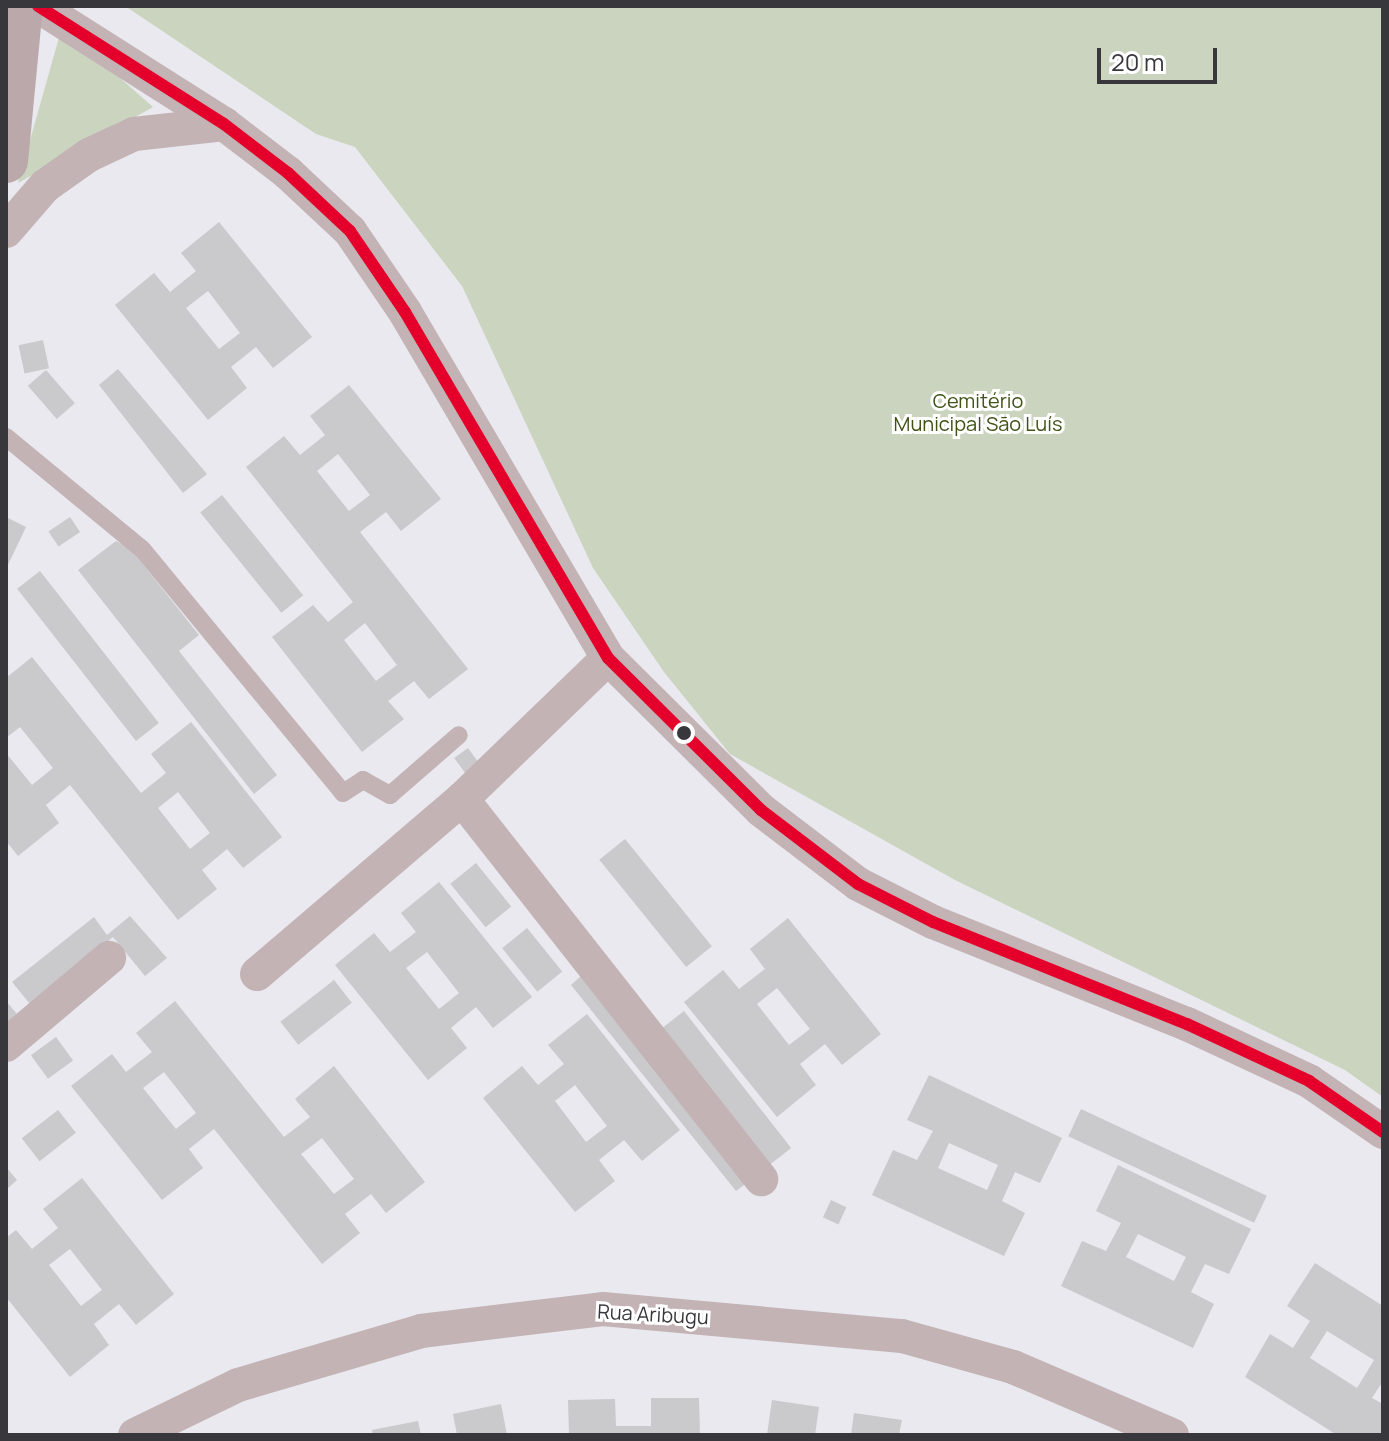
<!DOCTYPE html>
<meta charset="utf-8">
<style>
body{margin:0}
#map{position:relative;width:1389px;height:1441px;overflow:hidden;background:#e9e9ef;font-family:Manrope,sans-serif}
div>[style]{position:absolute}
.green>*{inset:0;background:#cad4bf}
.building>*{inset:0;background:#cac9cb;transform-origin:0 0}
.lane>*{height:18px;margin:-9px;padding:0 9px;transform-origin:9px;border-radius:9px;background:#c3b3b5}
.street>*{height:34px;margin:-17px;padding:0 17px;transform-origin:17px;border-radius:17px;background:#c3b3b5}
.secondary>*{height:44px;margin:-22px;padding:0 22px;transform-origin:22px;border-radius:22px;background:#baa8ab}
.bus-1>*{height:12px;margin:-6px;padding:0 6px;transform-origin:6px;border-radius:6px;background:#e4002b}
.dots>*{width:22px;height:22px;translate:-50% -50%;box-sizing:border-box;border:4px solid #fff;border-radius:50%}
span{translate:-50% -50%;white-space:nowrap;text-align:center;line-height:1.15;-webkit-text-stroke:6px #fff;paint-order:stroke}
.park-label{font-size:20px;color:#3f5316}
.street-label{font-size:20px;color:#38383c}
.frame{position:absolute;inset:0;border:8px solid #38383c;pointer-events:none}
.scale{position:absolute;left:1097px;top:48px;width:120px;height:36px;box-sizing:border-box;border:4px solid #38383c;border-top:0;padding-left:10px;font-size:24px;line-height:28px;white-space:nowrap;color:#38383c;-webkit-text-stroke:6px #fff;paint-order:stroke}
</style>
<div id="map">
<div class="green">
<i style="clip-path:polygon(125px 6px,1383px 6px,1383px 1097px,1345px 1070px,955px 880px,730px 754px,664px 672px,593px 568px,462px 286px,355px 147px,316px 134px)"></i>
<i style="clip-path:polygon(62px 27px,153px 107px,18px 183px)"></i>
</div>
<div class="building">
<i style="clip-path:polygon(evenodd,219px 222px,312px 337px,273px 368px,256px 347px,231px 367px,247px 388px,208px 420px,115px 305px,154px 273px,170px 292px,196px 271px,181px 253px,219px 222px,208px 291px,240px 333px,219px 349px,186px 308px,208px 291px)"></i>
<i style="left:43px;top:340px;width:29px;height:25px;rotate:78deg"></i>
<i style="clip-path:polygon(118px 369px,207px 474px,183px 493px,99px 385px)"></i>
<i style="left:46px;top:370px;width:44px;height:24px;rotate:49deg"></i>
<i style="clip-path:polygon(evenodd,349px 385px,441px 499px,401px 531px,386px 512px,360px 532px,468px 669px,429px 699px,414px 681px,388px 701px,404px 719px,362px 752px,272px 637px,313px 605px,328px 622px,353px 602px,246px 467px,284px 436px,300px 455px,325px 435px,310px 416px,349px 385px,338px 454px,370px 495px,349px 511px,317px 471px,338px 454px,349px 385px,365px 623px,397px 665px,376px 681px,344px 640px,365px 623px)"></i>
<i style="left:222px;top:495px;width:129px;height:28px;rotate:51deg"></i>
<i style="clip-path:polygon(6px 517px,26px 527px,6px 569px)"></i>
<i style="left:70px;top:517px;width:18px;height:26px;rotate:56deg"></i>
<i style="clip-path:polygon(116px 541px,130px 548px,199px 635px,179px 651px,277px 775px,254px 794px,78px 570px)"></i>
<i style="left:40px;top:571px;width:193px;height:29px;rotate:52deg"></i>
<i style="clip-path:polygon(evenodd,32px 657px,141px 793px,166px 773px,151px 754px,191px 722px,282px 837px,243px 868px,227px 849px,202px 870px,217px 889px,178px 920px,70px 785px,46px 805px,59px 823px,18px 856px,6px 841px,6px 753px,32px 785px,53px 768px,20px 727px,6px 738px,6px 678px,32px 657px,178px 792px,210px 833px,190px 849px,158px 808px,178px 792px)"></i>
<i style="left:468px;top:748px;width:27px;height:17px;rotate:54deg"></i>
<i style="left:625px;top:839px;width:138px;height:33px;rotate:51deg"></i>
<i style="left:476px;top:863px;width:56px;height:33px;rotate:51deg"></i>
<i style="clip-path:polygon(evenodd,439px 882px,532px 997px,493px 1028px,476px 1007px,451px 1028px,467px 1048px,428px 1080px,335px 965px,374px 933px,390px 952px,416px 932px,401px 913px,439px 882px,427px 952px,459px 993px,439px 1009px,406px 968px,427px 952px)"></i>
<i style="clip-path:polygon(130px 916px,167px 958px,145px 976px,113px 937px,30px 1004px,12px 982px,94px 917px,107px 935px)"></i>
<i style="clip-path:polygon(evenodd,788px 918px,881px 1034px,842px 1065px,825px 1044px,800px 1064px,816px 1085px,777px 1117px,684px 1002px,723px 970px,739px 989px,765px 969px,750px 949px,788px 918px,777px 988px,810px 1029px,789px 1045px,757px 1004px,777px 988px)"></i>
<i style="left:527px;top:928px;width:56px;height:32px;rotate:51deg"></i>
<i style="clip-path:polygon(590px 968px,751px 1180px,736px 1191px,571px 985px)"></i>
<i style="left:334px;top:980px;width:29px;height:68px;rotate:52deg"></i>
<i style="clip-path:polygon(6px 1001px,17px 1014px,6px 1023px)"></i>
<i style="clip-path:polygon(evenodd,175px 1001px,284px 1137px,310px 1117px,295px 1099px,334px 1066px,425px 1182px,386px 1213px,371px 1194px,345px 1214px,360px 1233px,322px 1264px,214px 1129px,189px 1149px,203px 1168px,162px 1200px,71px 1086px,112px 1054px,126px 1072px,152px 1052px,136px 1033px,175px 1001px,164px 1072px,196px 1113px,176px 1129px,143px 1088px,164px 1072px,175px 1001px,322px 1138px,354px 1179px,334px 1194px,301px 1154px,322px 1138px)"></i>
<i style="left:684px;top:1011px;width:174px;height:28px;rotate:52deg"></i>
<i style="clip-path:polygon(evenodd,587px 1014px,680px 1130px,642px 1161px,624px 1140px,599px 1160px,615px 1181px,575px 1212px,483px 1098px,522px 1066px,538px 1085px,564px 1064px,548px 1045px,587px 1014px,575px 1085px,607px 1126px,586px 1142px,555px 1101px,575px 1085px)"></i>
<i style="left:56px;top:1037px;width:29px;height:31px;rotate:54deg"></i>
<i style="clip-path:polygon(evenodd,929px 1075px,1062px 1138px,1040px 1183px,1015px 1172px,1002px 1201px,1025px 1213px,1004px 1256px,872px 1195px,893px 1150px,917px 1160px,933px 1131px,907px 1120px,929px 1075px,949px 1143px,998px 1165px,987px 1190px,938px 1168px,949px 1143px)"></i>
<i style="left:1081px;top:1109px;width:205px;height:30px;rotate:25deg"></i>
<i style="left:58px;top:1110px;width:29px;height:46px;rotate:52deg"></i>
<i style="clip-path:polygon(evenodd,1118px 1165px,1251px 1229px,1229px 1274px,1205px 1264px,1191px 1292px,1214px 1304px,1193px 1348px,1061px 1286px,1082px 1241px,1106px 1251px,1121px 1223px,1096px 1211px,1118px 1165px,1138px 1234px,1186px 1257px,1174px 1281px,1126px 1257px,1138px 1234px)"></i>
<i style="clip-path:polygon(6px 1167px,17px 1180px,6px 1190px)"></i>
<i style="clip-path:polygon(evenodd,82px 1178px,174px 1294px,136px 1325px,119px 1304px,94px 1324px,109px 1345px,70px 1377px,6px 1297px,6px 1238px,16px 1230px,32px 1249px,58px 1228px,43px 1209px,82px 1178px,70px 1249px,102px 1290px,81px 1306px,49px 1265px,70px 1249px)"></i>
<i style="left:831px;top:1200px;width:17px;height:19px;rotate:25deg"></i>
<i style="clip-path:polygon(evenodd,1315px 1263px,1383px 1306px,1383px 1381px,1372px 1398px,1383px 1404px,1382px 1435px,1337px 1435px,1245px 1377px,1270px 1334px,1293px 1348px,1310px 1321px,1287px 1306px,1315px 1263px,1327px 1331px,1374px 1360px,1357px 1388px,1310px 1358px,1327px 1331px)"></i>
<i style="clip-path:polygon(651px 1398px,699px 1398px,700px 1435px,569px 1435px,568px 1400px,615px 1399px,616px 1426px,651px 1426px)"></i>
<i style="clip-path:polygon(772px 1400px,819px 1407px,815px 1435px,767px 1435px)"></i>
<i style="clip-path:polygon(501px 1404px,507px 1435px,457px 1435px,453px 1414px)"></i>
<i style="clip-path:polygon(854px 1413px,902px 1420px,899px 1435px,851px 1435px)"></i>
<i style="clip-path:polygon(418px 1421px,421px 1435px,373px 1435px,372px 1430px)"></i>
</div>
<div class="lane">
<i style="left:6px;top:437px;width:176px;rotate:39.5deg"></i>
<i style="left:142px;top:549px;width:316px;rotate:50.5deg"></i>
<i style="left:343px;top:793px;width:24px;rotate:-33deg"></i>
<i style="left:363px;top:780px;width:31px;rotate:29deg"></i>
<i style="left:390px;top:795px;width:91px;rotate:-41deg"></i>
</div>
<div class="street">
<i style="left:38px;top:6px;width:220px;rotate:32.4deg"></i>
<i style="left:224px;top:124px;width:81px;rotate:37.4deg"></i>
<i style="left:288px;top:173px;width:85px;rotate:43.1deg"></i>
<i style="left:350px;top:231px;width:98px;rotate:55.8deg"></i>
<i style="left:405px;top:312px;width:401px;rotate:59.6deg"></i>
<i style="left:608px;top:658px;width:216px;rotate:44.8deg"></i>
<i style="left:761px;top:810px;width:122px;rotate:37.3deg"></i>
<i style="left:858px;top:884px;width:84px;rotate:26.9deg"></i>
<i style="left:933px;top:922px;width:274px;rotate:21.9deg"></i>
<i style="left:1187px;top:1024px;width:135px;rotate:25deg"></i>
<i style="left:1309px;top:1081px;width:90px;rotate:34.6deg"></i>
<i style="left:6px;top:231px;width:60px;rotate:-49.1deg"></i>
<i style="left:45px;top:186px;width:54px;rotate:-35.2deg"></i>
<i style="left:89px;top:155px;width:50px;rotate:-25deg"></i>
<i style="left:134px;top:134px;width:91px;rotate:-6.3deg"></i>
<i style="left:462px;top:799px;width:484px;rotate:51.8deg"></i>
<i style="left:257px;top:974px;width:270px;rotate:-40.5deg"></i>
<i style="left:462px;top:799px;width:203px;rotate:-44deg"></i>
<i style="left:6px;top:1045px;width:135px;rotate:-40.2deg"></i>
<i style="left:135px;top:1435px;width:114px;rotate:-25.9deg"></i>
<i style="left:238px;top:1385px;width:191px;rotate:-16.4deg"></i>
<i style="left:421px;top:1331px;width:183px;rotate:-6.9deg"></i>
<i style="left:603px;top:1309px;width:300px;rotate:5.2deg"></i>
<i style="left:902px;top:1336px;width:115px;rotate:15.6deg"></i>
<i style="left:1013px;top:1367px;width:173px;rotate:23.2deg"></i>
</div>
<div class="secondary">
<i style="left:6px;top:161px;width:156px;rotate:-84.5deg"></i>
</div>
<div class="bus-1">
<i style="left:38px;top:6px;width:220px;rotate:32.4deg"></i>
<i style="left:224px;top:124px;width:81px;rotate:37.4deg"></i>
<i style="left:288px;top:173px;width:85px;rotate:43.1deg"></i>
<i style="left:350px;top:231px;width:98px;rotate:55.8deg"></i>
<i style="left:405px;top:312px;width:401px;rotate:59.6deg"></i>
<i style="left:608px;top:658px;width:216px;rotate:44.8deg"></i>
<i style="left:761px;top:810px;width:122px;rotate:37.3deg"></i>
<i style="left:858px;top:884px;width:84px;rotate:26.9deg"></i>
<i style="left:933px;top:922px;width:274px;rotate:21.9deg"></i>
<i style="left:1187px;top:1024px;width:135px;rotate:25deg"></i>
<i style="left:1309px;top:1081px;width:90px;rotate:34.6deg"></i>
</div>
<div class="dots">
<i style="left:684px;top:733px;background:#38383c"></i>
</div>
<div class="park-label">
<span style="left:978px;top:412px">Cemitério<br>Municipal São Luís</span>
</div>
<div class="street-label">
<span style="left:653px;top:1314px;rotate:3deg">Rua Aribugu</span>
</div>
<div class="frame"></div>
<div class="scale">20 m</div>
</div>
